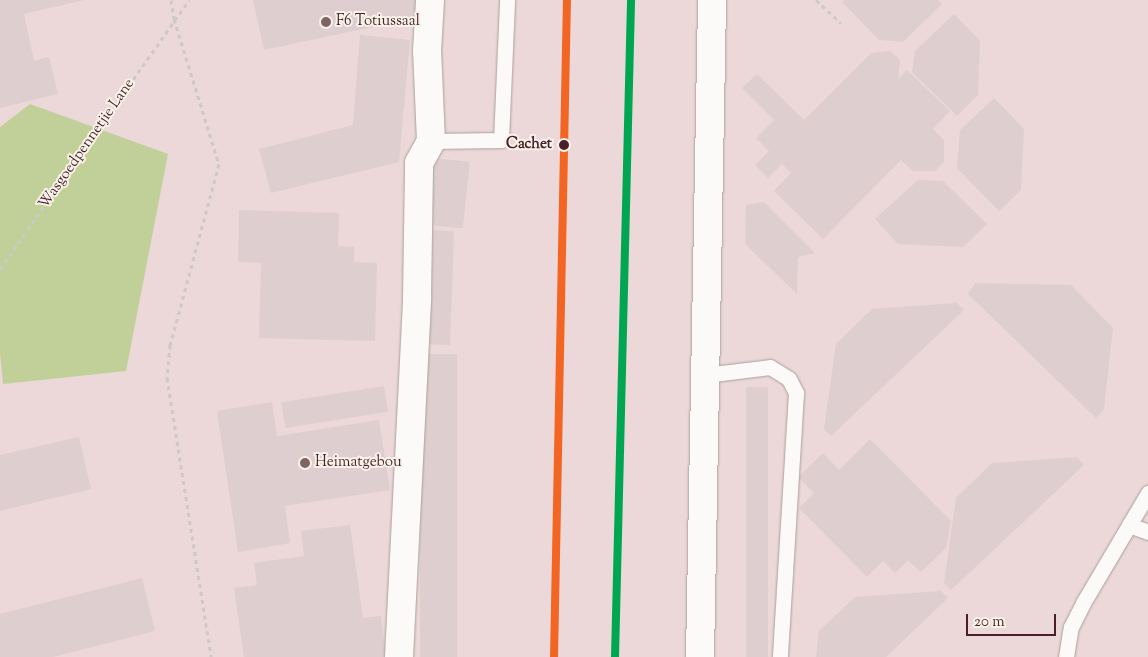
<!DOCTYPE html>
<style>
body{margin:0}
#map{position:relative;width:1148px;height:657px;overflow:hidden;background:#e5e0cf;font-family:"Sorts Mill Goudy",serif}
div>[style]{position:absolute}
.built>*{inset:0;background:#ecd7d9;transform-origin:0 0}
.green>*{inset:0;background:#c0d098}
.building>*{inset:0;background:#deced0;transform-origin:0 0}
.path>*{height:3px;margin-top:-1.5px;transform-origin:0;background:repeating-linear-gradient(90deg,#cdc9c6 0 4px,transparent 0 8px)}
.roads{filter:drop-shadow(0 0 1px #a9a199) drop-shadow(0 0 1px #a9a199)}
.lane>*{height:15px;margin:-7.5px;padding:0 7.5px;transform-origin:7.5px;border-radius:7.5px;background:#fbfaf8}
.street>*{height:28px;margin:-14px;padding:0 14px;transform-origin:14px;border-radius:14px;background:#fbfaf8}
.rail>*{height:4px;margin:-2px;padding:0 2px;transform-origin:2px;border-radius:2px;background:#b9b3b2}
.rail-1>*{height:8px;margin:-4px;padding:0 4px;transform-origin:4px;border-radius:4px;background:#00a651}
.rail-2>*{height:8px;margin:-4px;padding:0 4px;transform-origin:4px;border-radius:4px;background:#f26522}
.dots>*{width:14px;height:14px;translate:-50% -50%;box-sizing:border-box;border:2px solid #f7f3e8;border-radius:50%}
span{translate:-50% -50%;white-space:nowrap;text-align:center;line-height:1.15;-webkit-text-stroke:4px #f7f3e8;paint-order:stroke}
.poi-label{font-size:15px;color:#4a1f2b}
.left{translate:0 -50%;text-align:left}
.street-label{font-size:15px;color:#4a1f2b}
.stop-label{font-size:15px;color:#4a1f2b;font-weight:700}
.right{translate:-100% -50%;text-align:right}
.scale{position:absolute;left:966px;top:614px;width:90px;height:22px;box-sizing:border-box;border:2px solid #4a1f2b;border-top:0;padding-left:6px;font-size:15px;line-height:18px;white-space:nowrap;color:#4a1f2b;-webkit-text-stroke:4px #f7f3e8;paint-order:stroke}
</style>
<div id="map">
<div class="built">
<i style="left:0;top:0;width:1148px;height:657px"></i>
</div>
<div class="green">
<i style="clip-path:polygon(30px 104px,168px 154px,126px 371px,3px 384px,0 353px,0 127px)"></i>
</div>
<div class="building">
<i style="clip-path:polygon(0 0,84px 0,24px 14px,34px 61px,49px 57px,58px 94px,0 108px)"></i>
<i style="clip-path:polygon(253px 0,426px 0,429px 15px,264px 50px)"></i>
<i style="clip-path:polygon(845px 0,938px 0,942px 4px,903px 42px,879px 40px,842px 2px)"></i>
<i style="clip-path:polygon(954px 14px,980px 41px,978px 95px,957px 116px,912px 72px,915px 51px)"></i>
<i style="clip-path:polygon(360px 35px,410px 40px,399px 162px,271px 193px,259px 149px,353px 125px)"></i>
<i style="clip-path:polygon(890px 51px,900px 60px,898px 79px,907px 70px,950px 111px,933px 129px,944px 140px,944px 162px,935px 171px,913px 171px,901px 160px,823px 239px,774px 191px,791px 173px,782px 164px,768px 178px,755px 165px,769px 151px,756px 138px,774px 120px,742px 88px,757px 74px,804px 120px,871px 53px)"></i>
<i style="clip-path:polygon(994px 98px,1024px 129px,1021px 190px,999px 211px,957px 168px,960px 130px)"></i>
<i style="left:433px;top:158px;width:37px;height:67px;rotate:6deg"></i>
<i style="clip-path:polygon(918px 180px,943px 181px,987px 224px,963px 247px,898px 244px,875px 219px)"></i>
<i style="clip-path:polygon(764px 202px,815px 253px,798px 257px,797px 294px,745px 244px,746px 205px)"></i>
<i style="clip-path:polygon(239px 210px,339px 213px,338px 246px,354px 247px,354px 262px,377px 263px,375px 341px,259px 338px,261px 263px,238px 262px)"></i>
<i style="left:425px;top:230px;width:29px;height:114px;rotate:2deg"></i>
<i style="clip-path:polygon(975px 283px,1071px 285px,1113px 328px,1104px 409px,1096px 418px,968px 294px)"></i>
<i style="clip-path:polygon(957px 303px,964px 310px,831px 436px,824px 429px,836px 344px,872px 309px)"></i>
<i style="left:420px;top:354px;width:37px;height:303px"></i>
<i style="left:384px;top:386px;width:26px;height:104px;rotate:81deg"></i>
<i style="left:746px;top:387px;width:22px;height:270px"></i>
<i style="clip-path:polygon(272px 402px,277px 436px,379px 420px,390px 490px,285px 506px,290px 543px,238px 552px,217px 411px)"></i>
<i style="clip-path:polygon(79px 437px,91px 489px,0 511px,0 455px)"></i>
<i style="clip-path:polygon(870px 439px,951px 521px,946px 548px,921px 572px,908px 560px,895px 573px,883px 561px,867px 577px,799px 508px,814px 493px,798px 477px,823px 453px,839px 470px)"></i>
<i style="clip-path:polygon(1077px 457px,1084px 465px,951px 590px,944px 583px,956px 498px,992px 463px)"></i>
<i style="clip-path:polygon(350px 525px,363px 618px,381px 616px,386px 657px,244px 657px,234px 588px,257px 585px,254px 563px,304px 556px,301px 531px)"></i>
<i style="clip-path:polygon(142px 578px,155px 631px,53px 657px,0 657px,0 614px)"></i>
<i style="clip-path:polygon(941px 591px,948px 598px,886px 657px,816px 657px,819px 631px,855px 597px)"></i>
</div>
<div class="path">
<i style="left:171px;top:0;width:19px;rotate:81deg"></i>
<i style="left:174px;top:19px;width:152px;rotate:72.8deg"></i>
<i style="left:219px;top:164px;width:188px;rotate:105.1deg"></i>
<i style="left:170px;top:345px;width:33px;rotate:95deg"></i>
<i style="left:167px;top:378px;width:282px;rotate:81deg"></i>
<i style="left:816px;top:0;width:34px;rotate:43deg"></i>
<i style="left:0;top:269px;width:329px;rotate:-54.9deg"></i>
</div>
<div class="roads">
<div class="lane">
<i style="left:431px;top:141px;width:70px;rotate:-0.8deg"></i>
<i style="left:501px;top:140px;width:140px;rotate:-87.5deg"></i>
<i style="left:705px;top:375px;width:65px;rotate:-7deg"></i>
<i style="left:770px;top:367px;width:22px;rotate:32deg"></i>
<i style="left:789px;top:379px;width:16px;rotate:63deg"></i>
<i style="left:796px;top:393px;width:264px;rotate:93.5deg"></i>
<i style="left:1129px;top:525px;width:20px;rotate:20deg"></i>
<i style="left:1066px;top:657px;width:30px;rotate:-81deg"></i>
<i style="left:1071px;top:627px;width:27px;rotate:-63deg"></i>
<i style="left:1083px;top:603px;width:128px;rotate:-59.4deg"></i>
</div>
<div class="street">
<i style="left:399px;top:657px;width:360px;rotate:-87.1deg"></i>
<i style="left:417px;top:297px;width:134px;rotate:-89.1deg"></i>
<i style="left:419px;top:163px;width:25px;rotate:-61deg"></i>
<i style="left:431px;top:141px;width:90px;rotate:-92.5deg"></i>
<i style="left:427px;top:51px;width:51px;rotate:-86.6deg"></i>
<i style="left:700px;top:657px;width:657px;rotate:-88.95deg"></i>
</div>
</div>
<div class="rail">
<i style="left:615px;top:657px;width:657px;rotate:-88.6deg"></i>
</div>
<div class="rail-1">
<i style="left:615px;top:657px;width:657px;rotate:-88.6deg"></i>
</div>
<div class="rail-2">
<i style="left:554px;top:657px;width:657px;rotate:-88.87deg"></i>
</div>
<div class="dots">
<i style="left:326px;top:22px;background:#806364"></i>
<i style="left:564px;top:145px;background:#4a1f2b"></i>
<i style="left:305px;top:463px;background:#806364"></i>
</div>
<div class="poi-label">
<span class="left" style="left:336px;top:22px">F6 Totiussaal</span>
<span class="left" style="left:315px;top:463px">Heimatgebou</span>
</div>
<div class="street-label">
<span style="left:87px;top:144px;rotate:-55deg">Wasgoedpennetjie Lane</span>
</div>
<div class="stop-label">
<span class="right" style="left:552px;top:145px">Cachet</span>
</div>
<div class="scale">20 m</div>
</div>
